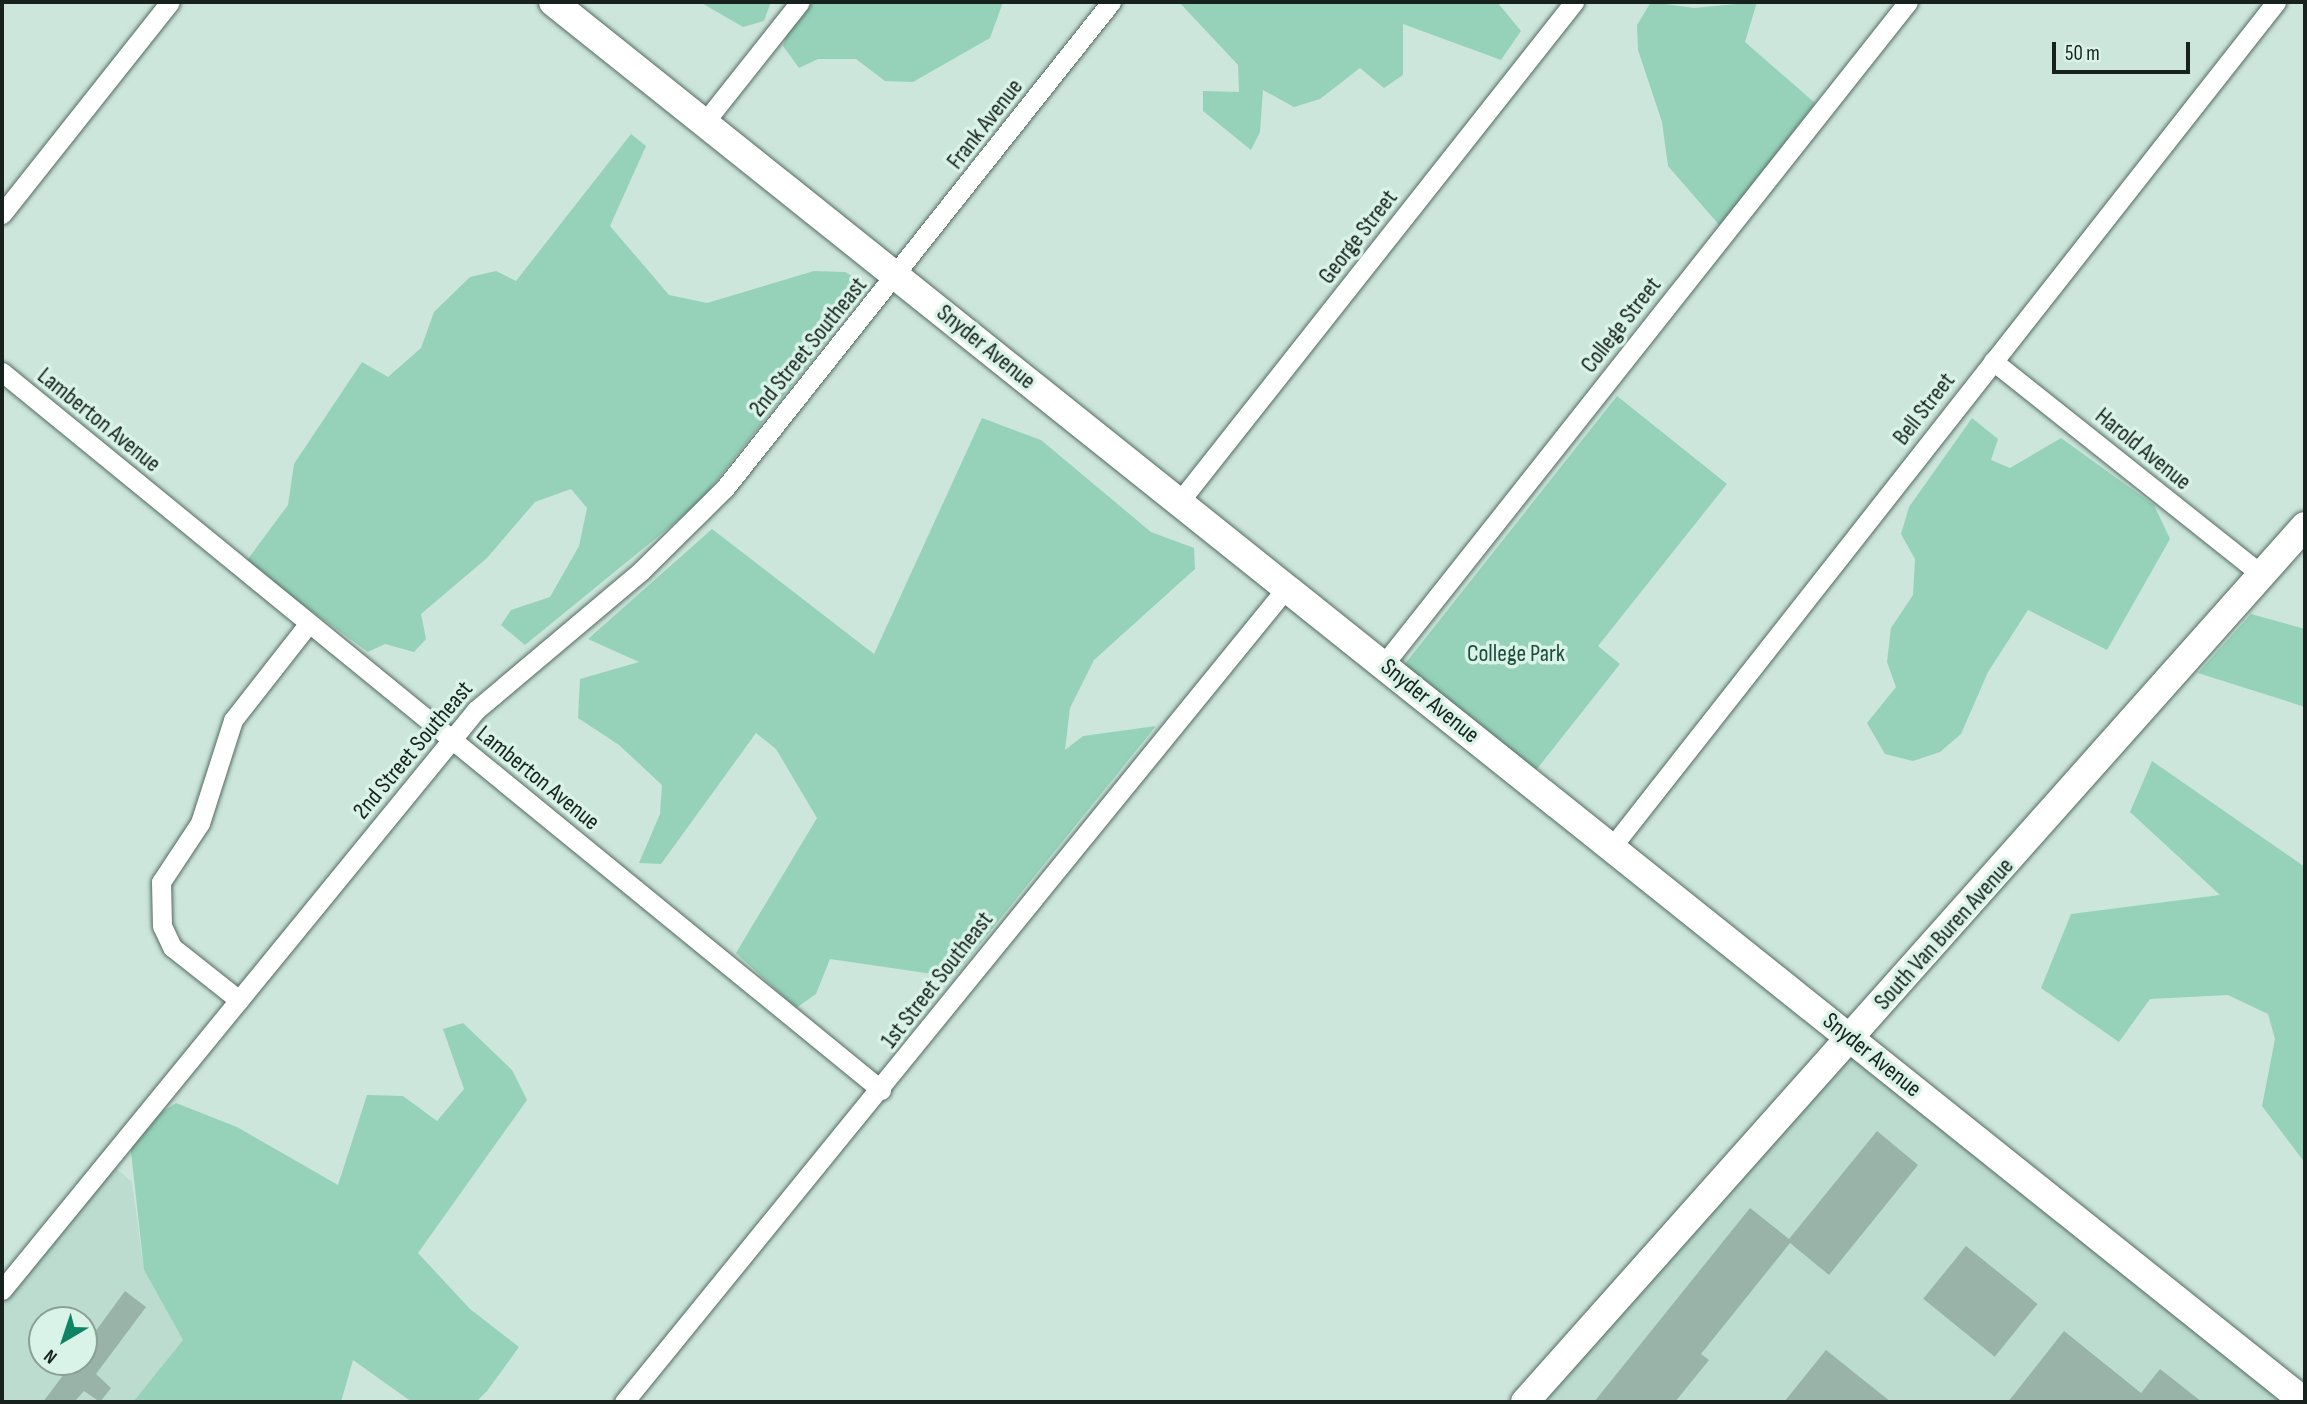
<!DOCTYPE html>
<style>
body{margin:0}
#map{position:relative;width:2307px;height:1404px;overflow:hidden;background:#cce6db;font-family:"Sofia Sans Condensed",sans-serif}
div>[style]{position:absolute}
.built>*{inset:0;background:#bbdcce}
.green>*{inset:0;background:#96d2ba}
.building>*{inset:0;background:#9ab3a8;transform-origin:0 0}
.roads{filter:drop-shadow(0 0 2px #536a60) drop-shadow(0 0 2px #536a60)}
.street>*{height:19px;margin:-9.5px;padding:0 9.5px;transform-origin:9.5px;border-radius:9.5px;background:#fff}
.secondary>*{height:28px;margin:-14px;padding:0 14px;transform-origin:14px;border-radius:14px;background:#fff}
span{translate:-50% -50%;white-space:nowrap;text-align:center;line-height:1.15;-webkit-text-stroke:7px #d9f3e8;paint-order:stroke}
.street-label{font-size:24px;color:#17211d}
.park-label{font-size:24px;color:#1d4c3c}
.frame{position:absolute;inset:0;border:4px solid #17211d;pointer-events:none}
.north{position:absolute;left:28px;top:1306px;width:70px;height:70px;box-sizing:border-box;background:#d9f3e8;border:2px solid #8b9f97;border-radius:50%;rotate:219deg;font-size:19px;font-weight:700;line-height:28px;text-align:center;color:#17211d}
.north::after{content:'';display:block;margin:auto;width:24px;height:32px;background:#0d8463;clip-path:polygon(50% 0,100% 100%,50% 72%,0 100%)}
.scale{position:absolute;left:2052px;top:42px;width:138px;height:32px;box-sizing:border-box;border:4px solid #17211d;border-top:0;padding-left:9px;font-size:21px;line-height:24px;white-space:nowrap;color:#17211d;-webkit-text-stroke:5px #d9f3e8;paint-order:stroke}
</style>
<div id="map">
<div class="built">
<i style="clip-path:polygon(1851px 1038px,2305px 1402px,1525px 1402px)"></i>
<i style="clip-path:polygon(evenodd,108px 1161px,132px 1182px,144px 1270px,183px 1340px,133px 1402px,2px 1402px,2px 1290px,108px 1161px,42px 1320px,84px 1320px,84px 1362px,42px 1362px,42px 1320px)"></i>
</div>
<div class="green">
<i style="clip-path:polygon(700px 2px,771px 2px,764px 21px,743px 27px)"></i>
<i style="clip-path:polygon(814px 2px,1003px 2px,990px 38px,913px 82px,885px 81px,856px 59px,818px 59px,799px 68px,783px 46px,792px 20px)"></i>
<i style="clip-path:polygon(1179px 2px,1497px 2px,1521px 31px,1501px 60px,1403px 24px,1403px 75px,1384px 88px,1360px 68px,1320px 99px,1294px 107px,1263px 90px,1260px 132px,1251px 150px,1203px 111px,1203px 91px,1239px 92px,1238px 65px)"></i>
<i style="clip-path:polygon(1651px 2px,1694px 8px,1757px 2px,1745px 42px,1815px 103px,1720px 226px,1668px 166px,1662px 122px,1638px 50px,1637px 25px)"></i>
<i style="clip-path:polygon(631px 134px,646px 146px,610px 226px,669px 295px,707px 303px,814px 271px,845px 272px,861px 281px,863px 294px,699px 503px,525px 645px,501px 625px,511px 610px,550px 597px,579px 546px,587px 508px,571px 489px,535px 502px,487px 558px,421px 614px,426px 639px,414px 652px,385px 644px,368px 652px,245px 563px,288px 505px,294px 464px,362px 362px,388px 377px,421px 348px,434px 312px,470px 277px,496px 271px,516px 281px)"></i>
<i style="clip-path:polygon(1617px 396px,1727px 484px,1598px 646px,1620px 664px,1533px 774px,1404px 665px)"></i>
<i style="clip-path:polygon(982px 418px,1041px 440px,1151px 532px,1194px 548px,1195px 569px,1094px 660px,1070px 708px,1065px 750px,1083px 736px,1156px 726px,953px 977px,830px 959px,816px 994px,796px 1008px,736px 953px,817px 818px,776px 749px,756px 733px,661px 864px,639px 863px,660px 814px,662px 785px,619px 745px,578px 718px,580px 679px,639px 662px,588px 639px,712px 529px,874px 654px)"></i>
<i style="clip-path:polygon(1972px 418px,1998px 439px,1991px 460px,2010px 468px,2061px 438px,2154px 505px,2170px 539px,2107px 650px,2028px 610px,1988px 672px,1961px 734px,1940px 752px,1913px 761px,1885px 754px,1867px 723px,1896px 687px,1887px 662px,1891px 628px,1913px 595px,1915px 559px,1901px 534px,1909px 507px)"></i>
<i style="clip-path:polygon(2251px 614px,2305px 629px,2305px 707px,2198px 673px)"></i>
<i style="clip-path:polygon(2152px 761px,2305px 867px,2305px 1163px,2262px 1106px,2275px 1039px,2268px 1014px,2228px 995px,2150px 999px,2119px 1042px,2041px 988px,2071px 914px,2220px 895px,2130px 812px)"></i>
<i style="clip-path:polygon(463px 1023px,512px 1070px,527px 1100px,418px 1253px,470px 1309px,519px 1347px,487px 1391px,476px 1402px,412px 1402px,353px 1360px,341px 1402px,133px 1402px,183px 1340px,144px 1270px,129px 1134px,176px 1103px,237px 1127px,338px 1185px,367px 1095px,403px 1096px,437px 1121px,464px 1089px,443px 1029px)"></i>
</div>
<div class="building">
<i style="clip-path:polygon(1877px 1131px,1918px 1165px,1829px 1275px,1790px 1243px,1701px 1354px,1709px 1360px,1675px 1402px,1594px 1402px,1750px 1208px,1789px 1239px)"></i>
<i style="left:1966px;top:1246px;width:92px;height:68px;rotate:39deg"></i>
<i style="clip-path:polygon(125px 1291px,146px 1307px,96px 1374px,111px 1388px,100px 1402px,84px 1391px,74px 1402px,43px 1402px,73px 1362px,84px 1362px,84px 1347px)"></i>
<i style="clip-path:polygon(2064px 1331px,2141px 1393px,2160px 1369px,2202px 1402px,2008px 1402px)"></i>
<i style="clip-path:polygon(1826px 1350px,1891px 1402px,1784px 1402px)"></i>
</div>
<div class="roads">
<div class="street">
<i style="left:704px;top:123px;width:154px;rotate:-51.6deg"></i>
<i style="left:2px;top:214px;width:270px;rotate:-51.6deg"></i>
<i style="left:1993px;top:361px;width:344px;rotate:38.5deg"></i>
<i style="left:2px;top:372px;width:1135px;rotate:39.24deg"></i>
<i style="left:1180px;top:501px;width:636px;rotate:-51.71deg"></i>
<i style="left:1384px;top:664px;width:844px;rotate:-51.64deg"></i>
<i style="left:1611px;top:848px;width:1076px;rotate:-51.83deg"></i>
<i style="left:239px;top:1000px;width:85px;rotate:-141.7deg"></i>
<i style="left:172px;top:947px;width:23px;rotate:-115deg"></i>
<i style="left:162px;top:926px;width:44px;rotate:-91.3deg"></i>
<i style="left:161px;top:882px;width:71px;rotate:-56.5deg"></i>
<i style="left:200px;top:823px;width:108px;rotate:-72.2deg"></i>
<i style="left:233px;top:720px;width:123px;rotate:-51.9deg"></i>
<i style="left:2px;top:1290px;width:749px;rotate:-50.74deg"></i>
<i style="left:476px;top:710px;width:217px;rotate:-40.1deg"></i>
<i style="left:642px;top:570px;width:117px;rotate:-44.7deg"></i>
<i style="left:725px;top:488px;width:621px;rotate:-51.54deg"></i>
<i style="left:624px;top:1402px;width:1051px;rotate:-50.87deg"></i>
</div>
<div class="secondary">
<i style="left:553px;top:2px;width:2243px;rotate:38.63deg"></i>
<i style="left:1525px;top:1402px;width:1173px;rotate:-48.32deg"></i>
</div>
</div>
<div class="street-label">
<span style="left:985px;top:124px;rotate:-52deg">Frank Avenue</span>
<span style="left:1358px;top:237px;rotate:-52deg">George Street</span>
<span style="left:1621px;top:325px;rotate:-52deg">College Street</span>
<span style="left:808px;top:347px;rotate:-51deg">2nd Street Southeast</span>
<span style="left:986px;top:347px;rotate:39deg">Snyder Avenue</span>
<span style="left:1924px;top:409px;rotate:-52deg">Bell Street</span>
<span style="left:99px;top:420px;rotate:39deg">Lamberton Avenue</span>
<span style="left:2143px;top:449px;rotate:39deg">Harold Avenue</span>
<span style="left:1430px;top:701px;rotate:39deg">Snyder Avenue</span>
<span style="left:413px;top:750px;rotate:-50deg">2nd Street Southeast</span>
<span style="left:538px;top:778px;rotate:39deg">Lamberton Avenue</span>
<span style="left:1944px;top:934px;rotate:-48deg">South Van Buren Avenue</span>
<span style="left:937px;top:980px;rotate:-52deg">1st Street Southeast</span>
<span style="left:1872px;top:1055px;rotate:39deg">Snyder Avenue</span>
</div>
<div class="park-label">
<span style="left:1516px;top:654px">College Park</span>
</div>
<div class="frame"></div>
<div class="north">N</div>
<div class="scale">50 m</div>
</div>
